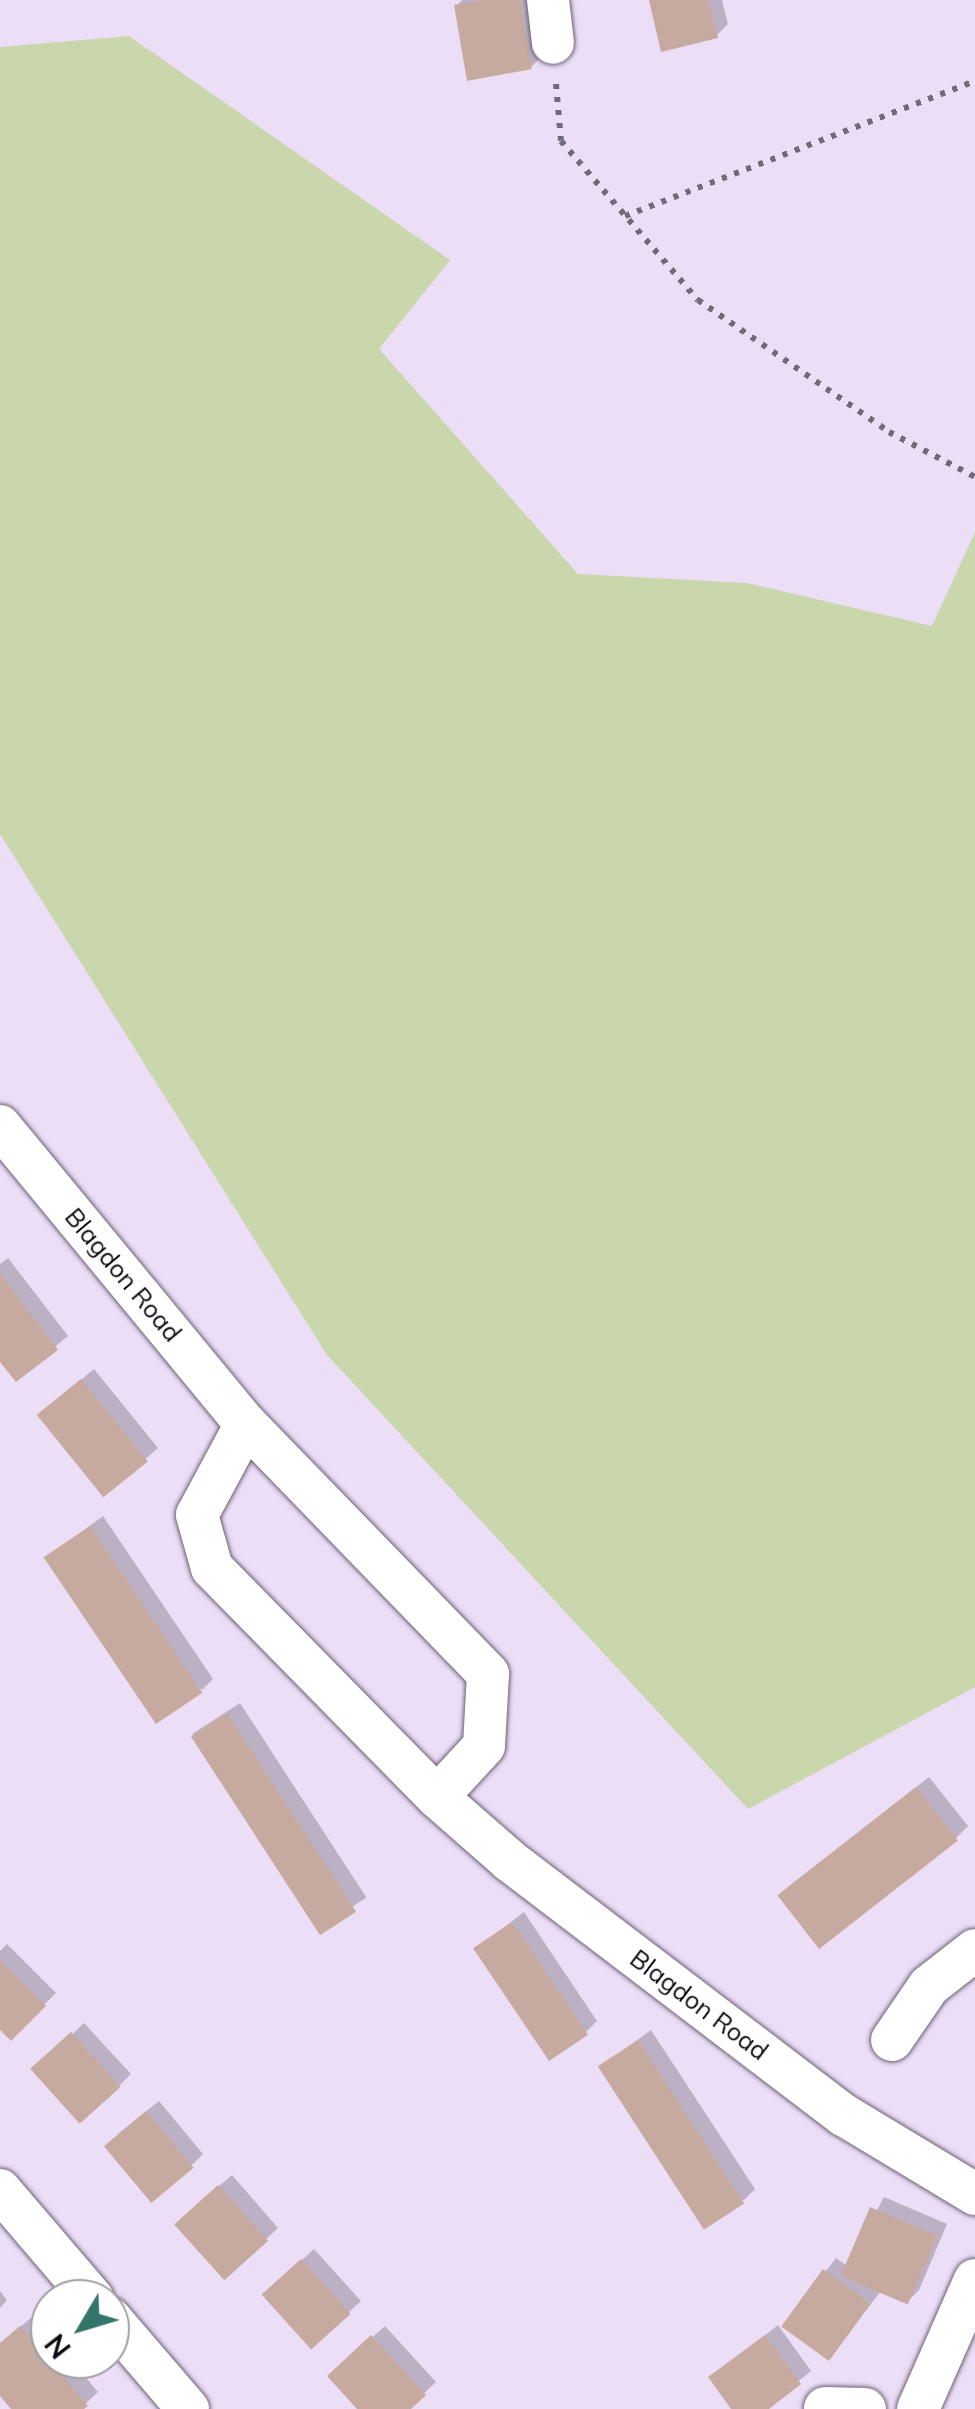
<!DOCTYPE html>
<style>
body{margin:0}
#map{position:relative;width:975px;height:2409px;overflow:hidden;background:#ebdef6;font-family:Mulish,sans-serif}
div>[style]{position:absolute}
.green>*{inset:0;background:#cad7ac}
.shadow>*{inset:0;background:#0003;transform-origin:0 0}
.building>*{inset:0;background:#c6aa9f;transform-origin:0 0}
.path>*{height:6px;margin-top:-3px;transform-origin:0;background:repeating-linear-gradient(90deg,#736a79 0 5px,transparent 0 13px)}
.roads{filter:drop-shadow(0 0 2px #6c6076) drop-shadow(0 0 2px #6c6076)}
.street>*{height:42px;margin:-21px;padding:0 21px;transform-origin:21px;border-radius:21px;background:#fff}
span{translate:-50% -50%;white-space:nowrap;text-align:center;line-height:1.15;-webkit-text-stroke:10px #fff;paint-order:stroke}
.street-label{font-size:25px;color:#100b13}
.north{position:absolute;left:30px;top:2279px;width:100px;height:100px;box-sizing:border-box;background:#fff;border:2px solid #9f9da1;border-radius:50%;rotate:232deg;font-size:28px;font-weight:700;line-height:40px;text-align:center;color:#100b13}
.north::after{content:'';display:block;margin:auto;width:35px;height:45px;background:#337669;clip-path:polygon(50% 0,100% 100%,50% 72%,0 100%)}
</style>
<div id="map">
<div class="green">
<i style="clip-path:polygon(129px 36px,450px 260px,379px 349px,578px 574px,747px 583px,932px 626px,975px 532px,975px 1687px,748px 1809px,327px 1355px,0 834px,0 47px)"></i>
</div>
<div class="shadow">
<i style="clip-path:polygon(462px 0,533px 0,543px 55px,531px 67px,456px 6px)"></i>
<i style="clip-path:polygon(651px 0,722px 0,728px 24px,716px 36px)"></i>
<i style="clip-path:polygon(8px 1258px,68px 1336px,16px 1379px,0 1358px,0 1264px)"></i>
<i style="clip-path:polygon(94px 1369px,158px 1448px,105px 1494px,52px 1404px)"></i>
<i style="clip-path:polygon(103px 1516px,213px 1679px,202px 1690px,47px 1558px)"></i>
<i style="left:240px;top:1703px;width:232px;height:57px;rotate:57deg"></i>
<i style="clip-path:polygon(929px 1777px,968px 1826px,956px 1838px,792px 1884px)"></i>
<i style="clip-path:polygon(524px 1912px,597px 2021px,585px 2033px,476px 1949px)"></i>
<i style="clip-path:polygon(7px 1944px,56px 1993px,11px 2037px,0 2027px,0 1951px)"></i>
<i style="clip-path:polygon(84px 2023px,131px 2074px,119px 2086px,35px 2070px)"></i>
<i style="clip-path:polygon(651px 2030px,755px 2189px,743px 2201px,601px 2067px)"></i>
<i style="clip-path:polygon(159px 2101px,203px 2154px,191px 2166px,118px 2134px)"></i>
<i style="clip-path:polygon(232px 2175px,278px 2228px,266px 2239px,189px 2212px)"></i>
<i style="clip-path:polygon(884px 2197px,947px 2224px,919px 2290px,907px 2302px,881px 2291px,829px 2358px,784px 2326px,836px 2258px,847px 2266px)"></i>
<i style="clip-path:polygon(314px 2249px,361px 2301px,349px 2312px,277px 2283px)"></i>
<i style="clip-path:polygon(0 2291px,7px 2300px,0 2308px)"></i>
<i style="clip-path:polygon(33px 2316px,50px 2336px,50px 2359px,70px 2359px,98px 2392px,80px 2409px,14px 2409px,0 2392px,0 2344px)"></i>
<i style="clip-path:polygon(778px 2325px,811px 2371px,764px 2409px,734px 2409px,711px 2378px)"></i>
<i style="clip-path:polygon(385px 2326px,436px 2382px,407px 2409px,360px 2409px,342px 2364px)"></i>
</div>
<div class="building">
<i style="clip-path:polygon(483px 0,520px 0,532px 69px,467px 81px,454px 5px)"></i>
<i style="clip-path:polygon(649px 0,708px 0,718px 38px,661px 52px)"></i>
<i style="clip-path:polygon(0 1274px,58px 1350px,16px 1382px,0 1362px)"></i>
<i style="left:81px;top:1379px;width:106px;height:57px;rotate:51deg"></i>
<i style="left:90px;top:1526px;width:201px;height:56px;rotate:56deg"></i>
<i style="left:227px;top:1713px;width:237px;height:43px;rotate:57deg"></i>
<i style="left:916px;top:1787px;width:68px;height:176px;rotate:52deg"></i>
<i style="left:512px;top:1922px;width:136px;height:47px;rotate:56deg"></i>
<i style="clip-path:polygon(0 1960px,46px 2006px,11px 2041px,0 2030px)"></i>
<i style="left:71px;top:2032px;width:74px;height:55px;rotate:48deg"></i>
<i style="left:638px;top:2040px;width:195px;height:48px;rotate:57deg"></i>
<i style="left:146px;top:2111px;width:74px;height:55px;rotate:50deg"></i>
<i style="left:218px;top:2185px;width:75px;height:59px;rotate:48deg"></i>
<i style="left:870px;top:2207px;width:73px;height:75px;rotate:23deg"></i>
<i style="left:301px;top:2259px;width:74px;height:53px;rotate:48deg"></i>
<i style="left:823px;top:2269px;width:59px;height:71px;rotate:36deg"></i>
<i style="clip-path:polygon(20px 2326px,88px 2406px,84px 2409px,11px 2409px,0 2396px,0 2343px)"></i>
<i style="clip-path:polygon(371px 2335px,426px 2395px,411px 2409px,357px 2409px,327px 2376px)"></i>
<i style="clip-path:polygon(765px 2335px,801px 2384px,769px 2409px,731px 2409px,708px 2377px)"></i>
</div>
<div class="path">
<i style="left:556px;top:84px;width:57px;rotate:85deg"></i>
<i style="left:561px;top:141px;width:210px;rotate:49.3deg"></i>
<i style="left:698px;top:300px;width:232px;rotate:34.6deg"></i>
<i style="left:889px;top:432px;width:97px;rotate:27.6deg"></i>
<i style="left:625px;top:216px;width:375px;rotate:-21.1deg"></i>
</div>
<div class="roads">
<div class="street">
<i style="left:548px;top:0;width:43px;rotate:83.4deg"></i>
<i style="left:0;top:1126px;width:386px;rotate:50.5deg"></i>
<i style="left:246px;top:1424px;width:103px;rotate:118.3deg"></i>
<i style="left:197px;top:1515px;width:55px;rotate:74.2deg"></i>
<i style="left:212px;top:1568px;width:321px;rotate:45.5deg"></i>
<i style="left:437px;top:1797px;width:97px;rotate:41.2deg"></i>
<i style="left:510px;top:1861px;width:420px;rotate:37.3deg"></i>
<i style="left:844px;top:2115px;width:153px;rotate:31.1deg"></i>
<i style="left:246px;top:1424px;width:348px;rotate:45.9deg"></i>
<i style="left:488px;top:1674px;width:72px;rotate:93.2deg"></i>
<i style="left:484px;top:1746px;width:69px;rotate:132.7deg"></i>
<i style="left:892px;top:2040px;width:65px;rotate:-55.6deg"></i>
<i style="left:929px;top:1986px;width:58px;rotate:-38deg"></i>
<i style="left:0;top:2190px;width:143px;rotate:49.5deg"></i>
<i style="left:110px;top:2318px;width:120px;rotate:49.4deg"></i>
<i style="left:825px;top:2408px;width:40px;rotate:1.4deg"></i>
<i style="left:918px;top:2409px;width:141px;rotate:-66.2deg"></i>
</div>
</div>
<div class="street-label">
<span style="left:123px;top:1275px;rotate:50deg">Blagdon Road</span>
<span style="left:699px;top:2005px;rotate:37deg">Blagdon Road</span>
</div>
<div class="north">N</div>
</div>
